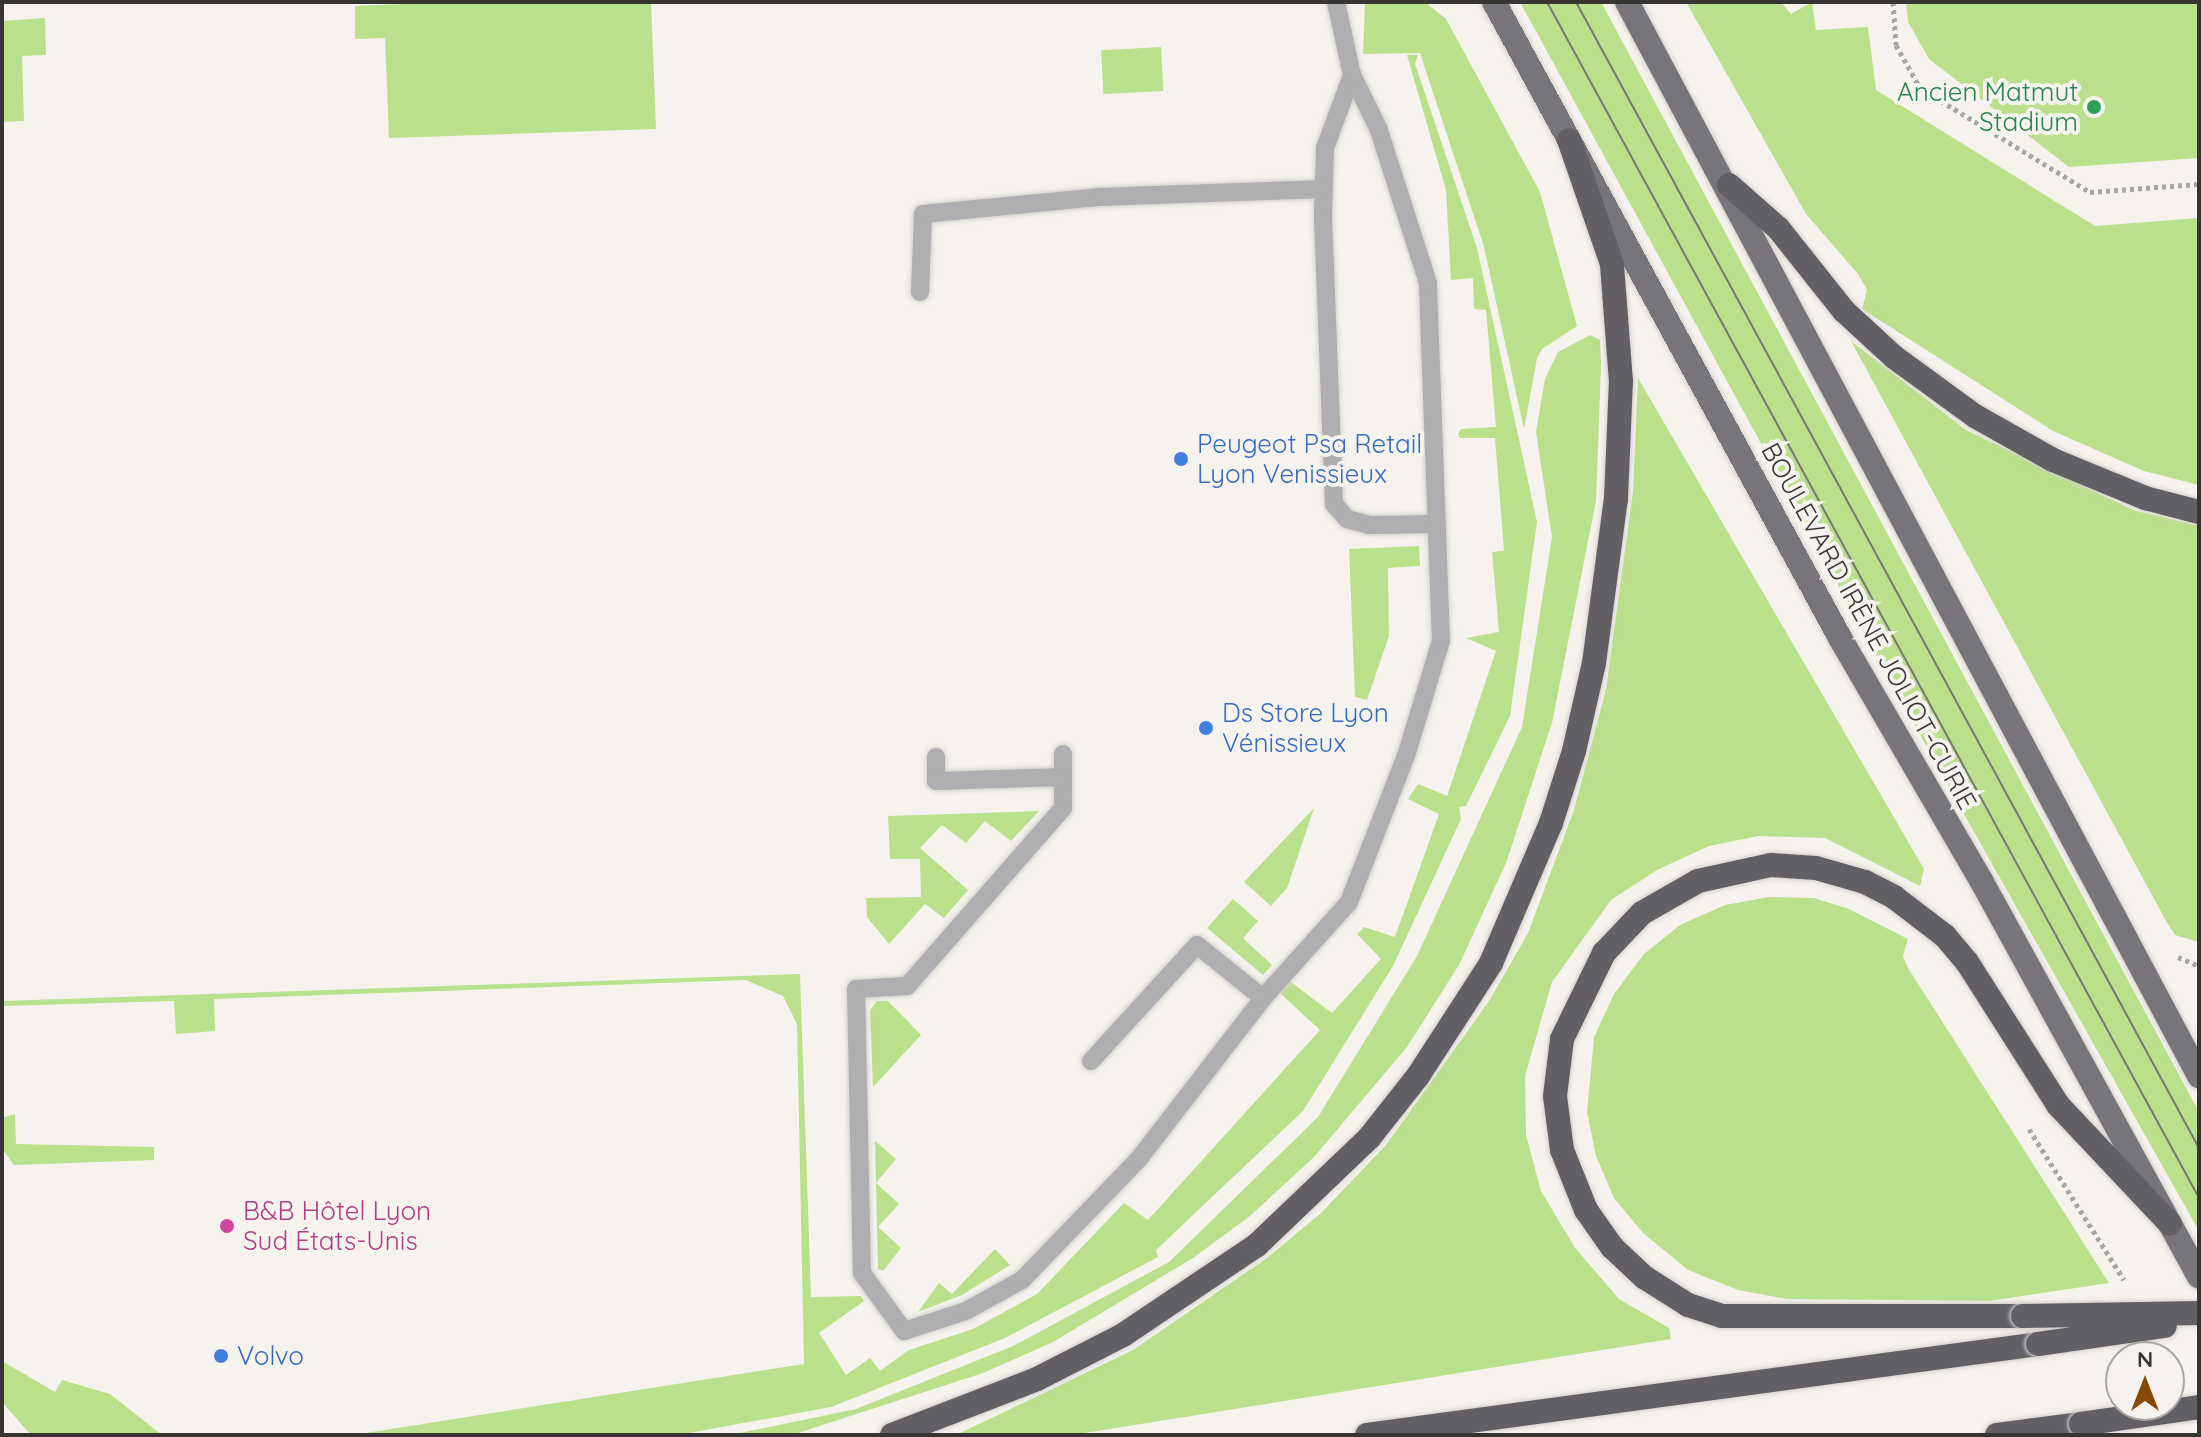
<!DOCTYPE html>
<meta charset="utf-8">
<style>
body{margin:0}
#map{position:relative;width:2201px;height:1437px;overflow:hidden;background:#f6f3ee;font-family:Quicksand,sans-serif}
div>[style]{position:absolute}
.green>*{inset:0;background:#bae08b;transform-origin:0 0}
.path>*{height:5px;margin-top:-2.5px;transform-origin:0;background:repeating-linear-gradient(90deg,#a8a6a2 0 4px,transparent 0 8px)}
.roads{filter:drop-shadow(0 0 2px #d3d1cc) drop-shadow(0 0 2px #d3d1cc)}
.lane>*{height:18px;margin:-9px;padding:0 9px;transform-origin:9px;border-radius:9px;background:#afaeb1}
.primary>*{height:24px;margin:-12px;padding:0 12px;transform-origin:12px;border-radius:12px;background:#777579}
.highway>*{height:24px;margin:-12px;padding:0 12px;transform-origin:12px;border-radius:12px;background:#626065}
.tram>*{height:2px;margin:-1px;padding:0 1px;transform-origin:1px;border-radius:1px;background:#787673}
.bridges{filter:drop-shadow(0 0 2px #d3d1cc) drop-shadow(0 0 2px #d3d1cc)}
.highway-bridge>*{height:24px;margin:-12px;padding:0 12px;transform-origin:12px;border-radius:12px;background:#626065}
.dots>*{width:22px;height:22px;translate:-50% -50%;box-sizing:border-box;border:4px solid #f6f3ee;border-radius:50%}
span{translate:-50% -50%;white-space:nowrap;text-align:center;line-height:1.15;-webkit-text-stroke:8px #f6f3ee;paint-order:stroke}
.leisure-label{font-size:26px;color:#27864d}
.right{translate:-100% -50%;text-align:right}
.shop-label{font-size:26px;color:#366cbe}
.left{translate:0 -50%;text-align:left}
.street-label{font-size:26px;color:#363533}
.hotel-label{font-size:26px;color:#b23c85}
.frame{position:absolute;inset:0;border:4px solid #363533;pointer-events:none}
.north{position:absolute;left:2105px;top:1341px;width:80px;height:80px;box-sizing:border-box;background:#f6f3ee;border:2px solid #a9a7a3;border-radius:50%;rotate:0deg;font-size:22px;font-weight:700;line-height:32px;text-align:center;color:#363533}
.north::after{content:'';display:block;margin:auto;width:28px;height:36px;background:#864a06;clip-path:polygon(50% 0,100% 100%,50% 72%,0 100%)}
</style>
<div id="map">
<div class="green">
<i style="clip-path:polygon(448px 2px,651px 2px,656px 129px,389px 138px,385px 38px,355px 39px,355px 6px)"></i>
<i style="clip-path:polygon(1365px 2px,1425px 2px,1446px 19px,1540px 192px,1577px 326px,1542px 349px,1537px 358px,1524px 429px,1484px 247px,1420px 53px,1363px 54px)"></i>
<i style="clip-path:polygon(1520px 2px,1601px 2px,2199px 1112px,2199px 1231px,1943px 777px)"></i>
<i style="clip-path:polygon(1686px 2px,1781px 2px,1791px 14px,1812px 2px,1816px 30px,1868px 27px,1876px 90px,2095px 226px,2199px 218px,2199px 485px,2144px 471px,2053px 431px,1862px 309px,1867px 290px,1858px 274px,1806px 214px)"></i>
<i style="clip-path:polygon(1906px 2px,2199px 2px,2199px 158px,2069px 167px,1929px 59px,1908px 22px)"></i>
<i style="clip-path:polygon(45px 18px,46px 55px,22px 56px,24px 121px,2px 122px,2px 21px)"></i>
<i style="left:1161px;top:47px;width:44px;height:60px;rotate:87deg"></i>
<i style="clip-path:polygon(1407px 55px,1418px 55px,1415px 64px,1477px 248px,1537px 522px,1510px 716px,1466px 806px,1459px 807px,1461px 819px,1393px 966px,1303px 1111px,1156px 1250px,1158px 1257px,1005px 1338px,831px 1407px,678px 1435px,353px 1435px,804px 1364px,797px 1024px,783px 996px,746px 980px,214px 999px,215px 1031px,176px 1034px,174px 1001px,2px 1006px,2px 1001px,800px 974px,811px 1297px,861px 1296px,864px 1301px,819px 1333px,846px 1375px,870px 1358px,880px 1371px,909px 1350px,973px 1329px,1037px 1294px,1124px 1203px,1148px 1220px,1320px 1030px,1281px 994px,1288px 980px,1332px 1013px,1381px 959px,1357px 934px,1364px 927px,1395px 937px,1439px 814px,1408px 799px,1418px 784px,1447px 796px,1496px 651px,1466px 638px,1499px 632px,1492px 552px,1504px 551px,1495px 438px,1460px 438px,1458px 434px,1461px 429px,1496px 427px,1486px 310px,1474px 309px,1473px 278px,1451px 280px,1446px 190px)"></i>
<i style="clip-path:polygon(1590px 335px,1600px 340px,1601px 367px,1596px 501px,1552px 723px,1506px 863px,1459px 965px,1407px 1047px,1314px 1157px,1250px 1216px,1193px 1258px,1053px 1342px,983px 1373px,798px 1433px,730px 1435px,856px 1409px,1013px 1346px,1169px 1262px,1318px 1117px,1417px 956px,1522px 727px,1552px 537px,1536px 432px,1545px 379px,1558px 352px)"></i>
<i style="clip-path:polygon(1851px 341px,1966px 430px,2133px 510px,2199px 526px,2199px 942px,2175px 935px,2165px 919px)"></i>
<i style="clip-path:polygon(1638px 378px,1924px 869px,1920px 886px,1825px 838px,1758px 836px,1709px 846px,1657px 870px,1611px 900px,1552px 982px,1525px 1076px,1526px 1135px,1541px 1191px,1575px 1248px,1619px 1299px,1669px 1328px,1671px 1339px,1072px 1435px,956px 1435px,1133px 1350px,1267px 1258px,1321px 1213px,1386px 1145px,1489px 1001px,1528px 933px,1574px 810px,1606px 689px,1633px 491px)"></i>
<i style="clip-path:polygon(1419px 546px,1420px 566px,1388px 568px,1389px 636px,1367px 700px,1355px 697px,1349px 549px)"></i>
<i style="clip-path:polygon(1314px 808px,1287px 888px,1271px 906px,1244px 882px)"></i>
<i style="clip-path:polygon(1039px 811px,1011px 841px,985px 821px,966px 843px,942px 825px,920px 848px,968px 890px,944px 918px,925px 904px,889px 944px,867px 917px,866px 898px,921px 897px,920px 859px,890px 859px,888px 816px)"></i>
<i style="clip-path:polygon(1769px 897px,1814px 898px,1849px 909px,1908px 939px,1903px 956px,1908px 968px,2109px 1283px,1989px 1301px,1787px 1299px,1738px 1290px,1688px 1270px,1643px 1233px,1614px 1198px,1596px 1156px,1587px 1112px,1594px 1037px,1614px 994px,1644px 954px,1680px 925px,1725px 905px)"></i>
<i style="clip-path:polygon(1233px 899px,1258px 921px,1243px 938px,1272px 965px,1263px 975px,1207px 928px)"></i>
<i style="clip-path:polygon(877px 1001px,888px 1001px,921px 1035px,873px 1087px,870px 1010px)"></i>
<i style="clip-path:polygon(15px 1114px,16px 1144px,154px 1147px,154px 1160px,14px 1165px,2px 1149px,2px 1118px)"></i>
<i style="clip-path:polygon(875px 1141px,896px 1159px,876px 1183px,899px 1204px,878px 1227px,901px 1248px,883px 1271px,878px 1269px)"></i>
<i style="clip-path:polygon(995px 1249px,1010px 1265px,962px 1295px,918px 1312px,939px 1283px,952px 1294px)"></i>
<i style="clip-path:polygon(2px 1361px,55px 1392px,62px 1380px,110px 1394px,162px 1435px,31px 1435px,2px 1402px)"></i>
</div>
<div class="path">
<i style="left:1893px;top:2px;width:43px;rotate:86deg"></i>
<i style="left:1896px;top:45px;width:49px;rotate:60.8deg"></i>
<i style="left:1920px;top:88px;width:199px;rotate:31.5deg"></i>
<i style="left:2090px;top:192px;width:109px;rotate:-4.2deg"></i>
<i style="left:2178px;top:957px;width:23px;rotate:23deg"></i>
<i style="left:2029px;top:1129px;width:178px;rotate:57.8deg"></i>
</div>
<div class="roads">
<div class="lane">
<i style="left:1352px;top:75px;width:78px;rotate:110.3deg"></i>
<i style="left:1325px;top:148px;width:69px;rotate:91.7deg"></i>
<i style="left:1323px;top:217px;width:287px;rotate:87.8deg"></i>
<i style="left:1334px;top:504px;width:20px;rotate:49deg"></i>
<i style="left:1347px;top:519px;width:23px;rotate:15deg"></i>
<i style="left:1369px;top:525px;width:66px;rotate:-0.9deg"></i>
<i style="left:920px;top:292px;width:78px;rotate:-87.8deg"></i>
<i style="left:923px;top:214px;width:176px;rotate:-5.5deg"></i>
<i style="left:1098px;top:197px;width:226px;rotate:-2deg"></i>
<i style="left:1063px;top:754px;width:54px;rotate:90deg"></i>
<i style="left:1063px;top:808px;width:237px;rotate:131.2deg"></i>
<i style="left:907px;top:986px;width:51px;rotate:176.6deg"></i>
<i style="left:856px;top:989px;width:284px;rotate:88.8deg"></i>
<i style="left:862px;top:1273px;width:72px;rotate:54.1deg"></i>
<i style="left:904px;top:1331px;width:65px;rotate:-17.9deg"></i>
<i style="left:966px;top:1311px;width:64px;rotate:-29deg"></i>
<i style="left:1022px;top:1280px;width:167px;rotate:-46deg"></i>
<i style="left:1138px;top:1160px;width:205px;rotate:-52.3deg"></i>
<i style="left:1263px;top:998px;width:129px;rotate:-48.1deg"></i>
<i style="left:1349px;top:902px;width:157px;rotate:-68.7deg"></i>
<i style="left:1406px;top:756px;width:120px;rotate:-73.1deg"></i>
<i style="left:1441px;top:641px;width:358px;rotate:-92.1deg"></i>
<i style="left:1428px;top:283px;width:161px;rotate:-107.8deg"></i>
<i style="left:1379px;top:130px;width:61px;rotate:-116.1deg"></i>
<i style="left:1352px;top:75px;width:75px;rotate:-102.4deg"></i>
<i style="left:936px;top:757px;width:24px;rotate:90deg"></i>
<i style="left:936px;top:781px;width:127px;rotate:-1.8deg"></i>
<i style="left:1091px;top:1061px;width:157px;rotate:-47.6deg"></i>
<i style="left:1197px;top:945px;width:85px;rotate:38.8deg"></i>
</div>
<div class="primary">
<i style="left:1494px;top:2px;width:724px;rotate:61.45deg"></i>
<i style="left:1840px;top:638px;width:282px;rotate:59.8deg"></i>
<i style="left:1982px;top:882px;width:450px;rotate:61.2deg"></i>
<i style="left:1627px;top:2px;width:1217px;rotate:61.96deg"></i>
</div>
<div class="highway">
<i style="left:1729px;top:185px;width:65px;rotate:41.3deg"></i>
<i style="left:1778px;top:228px;width:106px;rotate:51.5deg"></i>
<i style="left:1844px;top:311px;width:68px;rotate:42.6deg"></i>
<i style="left:1894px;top:357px;width:100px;rotate:36.1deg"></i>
<i style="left:1975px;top:416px;width:90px;rotate:29.4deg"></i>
<i style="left:2053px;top:460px;width:100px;rotate:22.4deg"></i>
<i style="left:2145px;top:498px;width:56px;rotate:14.5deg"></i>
<i style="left:2023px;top:1316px;width:301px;rotate:180deg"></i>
<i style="left:1722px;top:1316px;width:36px;rotate:-162deg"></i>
<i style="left:1688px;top:1305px;width:52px;rotate:-147.5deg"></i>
<i style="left:1644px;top:1277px;width:44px;rotate:-136.8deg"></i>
<i style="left:1612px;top:1247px;width:45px;rotate:-125.1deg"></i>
<i style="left:1586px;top:1210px;width:65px;rotate:-111.8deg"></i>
<i style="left:1562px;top:1150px;width:54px;rotate:-97.4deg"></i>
<i style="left:1555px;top:1096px;width:57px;rotate:-83deg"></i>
<i style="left:1562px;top:1039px;width:96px;rotate:-64deg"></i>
<i style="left:1604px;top:953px;width:55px;rotate:-46.5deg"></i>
<i style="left:1642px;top:913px;width:64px;rotate:-29.7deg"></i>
<i style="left:1698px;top:881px;width:75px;rotate:-12.4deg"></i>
<i style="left:1771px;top:865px;width:45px;rotate:3.8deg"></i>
<i style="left:1816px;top:868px;width:51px;rotate:15.9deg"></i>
<i style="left:1865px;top:882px;width:33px;rotate:27deg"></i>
<i style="left:1894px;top:897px;width:64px;rotate:37.4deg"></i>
<i style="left:1945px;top:936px;width:34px;rotate:50deg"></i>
<i style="left:1967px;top:962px;width:169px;rotate:57.5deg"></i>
<i style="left:2058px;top:1105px;width:163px;rotate:46.7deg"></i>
<i style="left:892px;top:1435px;width:155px;rotate:-21.1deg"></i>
<i style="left:1037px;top:1379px;width:97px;rotate:-27.1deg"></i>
<i style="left:1123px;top:1335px;width:161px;rotate:-33.9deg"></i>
<i style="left:1257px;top:1245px;width:155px;rotate:-43.7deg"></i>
<i style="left:1369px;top:1138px;width:79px;rotate:-51.7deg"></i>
<i style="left:1418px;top:1076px;width:135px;rotate:-57.1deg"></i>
<i style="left:1491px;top:963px;width:152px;rotate:-66.8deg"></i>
<i style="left:1551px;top:823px;width:76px;rotate:-72.3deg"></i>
<i style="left:1574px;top:751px;width:90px;rotate:-77.2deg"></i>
<i style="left:1594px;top:663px;width:165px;rotate:-82.4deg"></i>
<i style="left:1616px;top:499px;width:117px;rotate:-87.6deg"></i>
<i style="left:1621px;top:382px;width:118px;rotate:-94.4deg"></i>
<i style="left:1612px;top:264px;width:131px;rotate:-109.1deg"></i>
<i style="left:1367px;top:1435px;width:677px;rotate:-7.72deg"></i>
<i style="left:1997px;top:1435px;width:85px;rotate:-7.5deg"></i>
</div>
</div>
<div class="tram">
<i style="left:1547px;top:2px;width:1362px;rotate:61.4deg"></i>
<i style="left:1576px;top:2px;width:1304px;rotate:61.47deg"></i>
</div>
<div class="bridges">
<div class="highway-bridge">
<i style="left:2023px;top:1316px;width:176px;rotate:-1deg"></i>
<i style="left:2038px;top:1344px;width:128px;rotate:-8.1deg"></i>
<i style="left:2081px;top:1424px;width:119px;rotate:-8.2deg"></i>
</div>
</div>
<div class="dots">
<i style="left:2094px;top:107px;background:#2e9e5b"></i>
<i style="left:1181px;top:459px;background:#3f7fe0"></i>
<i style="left:1206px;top:728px;background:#3f7fe0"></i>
<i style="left:227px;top:1226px;background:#d1479c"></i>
<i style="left:221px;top:1356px;background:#3f7fe0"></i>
</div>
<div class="leisure-label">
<span class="right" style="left:2078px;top:107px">Ancien Matmut<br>Stadium</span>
</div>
<div class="shop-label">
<span class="left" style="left:1197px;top:459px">Peugeot Psa Retail<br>Lyon Venissieux</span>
<span class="left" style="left:1222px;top:728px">Ds Store Lyon<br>Vénissieux</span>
<span class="left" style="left:237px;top:1356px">Volvo</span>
</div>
<div class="street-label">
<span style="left:1869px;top:626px;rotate:61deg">BOULEVARD IRÈNE JOLIOT-CURIE</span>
</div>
<div class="hotel-label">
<span class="left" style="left:243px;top:1226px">B&amp;B Hôtel Lyon<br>Sud États-Unis</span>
</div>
<div class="frame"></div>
<div class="north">N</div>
</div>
